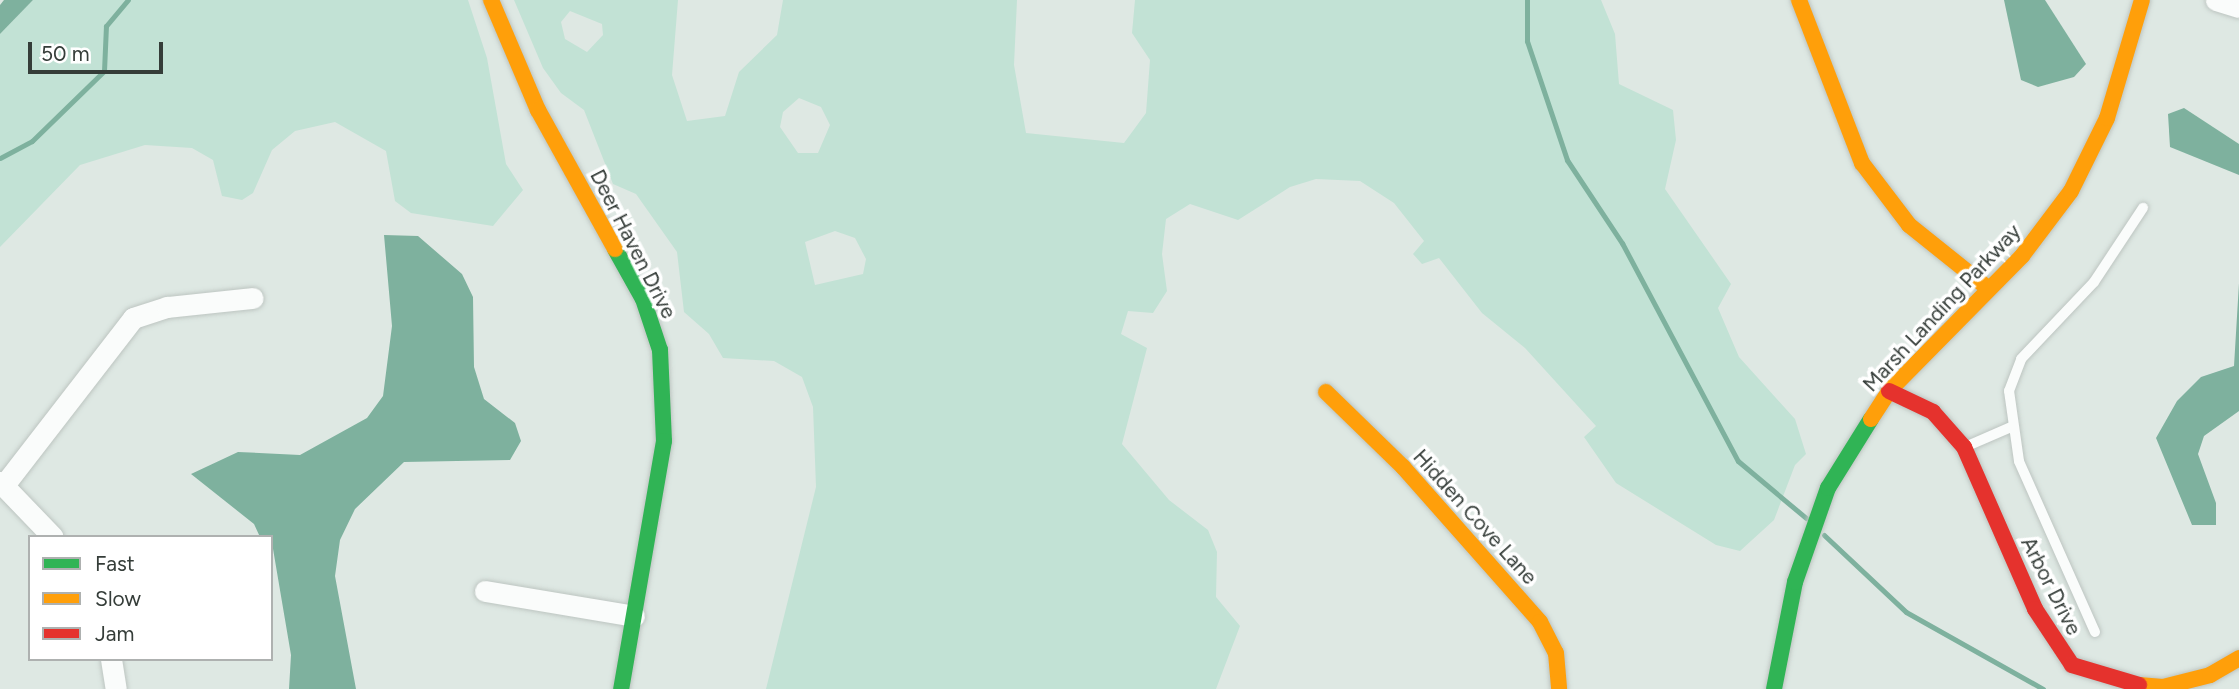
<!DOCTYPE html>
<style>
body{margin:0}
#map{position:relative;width:2239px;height:689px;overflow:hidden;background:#dee8e3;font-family:Figtree,sans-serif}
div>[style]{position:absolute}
.green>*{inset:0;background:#c2e2d5}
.water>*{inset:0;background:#7eb19e}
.stream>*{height:5px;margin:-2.5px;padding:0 2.5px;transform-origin:2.5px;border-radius:2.5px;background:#7eb19e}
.roads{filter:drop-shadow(0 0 2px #bdc5c1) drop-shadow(0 0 2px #bdc5c1)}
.lane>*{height:10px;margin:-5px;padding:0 5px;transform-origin:5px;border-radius:5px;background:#fafcfb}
.street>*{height:21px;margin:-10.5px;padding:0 10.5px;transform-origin:10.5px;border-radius:10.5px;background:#fafcfb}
.fast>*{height:16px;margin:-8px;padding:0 8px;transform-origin:8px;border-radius:8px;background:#30b455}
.slow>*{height:16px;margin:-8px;padding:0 8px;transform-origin:8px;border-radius:8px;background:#ff9f0a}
.jam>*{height:16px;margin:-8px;padding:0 8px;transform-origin:8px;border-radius:8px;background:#e5322d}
span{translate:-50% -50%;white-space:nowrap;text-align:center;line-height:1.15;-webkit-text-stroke:7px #fff;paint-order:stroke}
.street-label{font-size:21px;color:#353d39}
.legend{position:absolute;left:28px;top:535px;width:245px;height:126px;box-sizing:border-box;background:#fff;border:2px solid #aeb1b0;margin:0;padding:9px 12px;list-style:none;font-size:21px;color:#353d39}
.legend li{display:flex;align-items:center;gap:14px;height:35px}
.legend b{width:35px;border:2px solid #aeb1b0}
.scale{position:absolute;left:28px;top:42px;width:135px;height:32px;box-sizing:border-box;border:4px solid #353d39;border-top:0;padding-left:9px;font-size:21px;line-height:24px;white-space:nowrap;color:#353d39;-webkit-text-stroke:5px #fff;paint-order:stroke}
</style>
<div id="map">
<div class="green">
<i style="clip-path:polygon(33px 0,468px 0,487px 58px,506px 164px,523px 190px,493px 226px,411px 213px,395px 201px,386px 151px,335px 122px,295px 131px,272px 150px,253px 193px,242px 200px,222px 196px,213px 160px,192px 148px,145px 145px,80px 165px,0 247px,0 34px)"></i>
<i style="clip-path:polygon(evenodd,514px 0,678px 0,672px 75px,687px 121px,725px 116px,739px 72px,777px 35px,783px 0,1017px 0,1014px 65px,1026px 133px,1124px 143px,1146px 113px,1150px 60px,1132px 33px,1135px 0,1601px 0,1615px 34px,1619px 84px,1673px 110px,1676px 140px,1665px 189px,1731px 284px,1718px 308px,1739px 357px,1795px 419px,1806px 454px,1795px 465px,1774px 520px,1740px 551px,1716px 545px,1616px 483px,1584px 437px,1596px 426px,1525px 348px,1482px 313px,1439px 258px,1422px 264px,1413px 254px,1424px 241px,1394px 203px,1360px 181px,1316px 179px,1290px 187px,1238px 220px,1190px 204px,1166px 219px,1162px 254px,1167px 291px,1153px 313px,1128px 311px,1121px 334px,1147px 348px,1122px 444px,1169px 500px,1208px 530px,1217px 552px,1216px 597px,1240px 626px,1216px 689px,766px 689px,816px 487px,813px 407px,802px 377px,774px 361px,723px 358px,709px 334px,684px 312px,677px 252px,636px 194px,613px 184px,584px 110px,561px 93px,543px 68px,514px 0,570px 11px,602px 24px,603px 35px,587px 52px,565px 39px,561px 22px,570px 11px,514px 0,799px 98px,821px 107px,830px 125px,818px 153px,798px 153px,780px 127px,783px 112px,799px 98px,514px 0,835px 231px,855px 238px,866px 259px,863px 274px,815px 285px,805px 242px,835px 231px)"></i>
</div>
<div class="water">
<i style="clip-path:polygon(4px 0,33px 0,0 34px,0 5px)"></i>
<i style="clip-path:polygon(2004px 0,2045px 0,2086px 64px,2074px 77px,2038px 87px,2021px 80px)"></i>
<i style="clip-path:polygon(2184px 108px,2239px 144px,2239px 175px,2170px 147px,2168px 114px)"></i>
<i style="clip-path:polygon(384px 235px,418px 236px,462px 274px,473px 297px,474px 367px,484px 399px,515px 423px,521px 441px,510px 460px,404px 462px,355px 509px,340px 540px,335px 576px,356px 689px,289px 689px,291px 655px,271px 537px,260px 537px,254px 524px,191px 474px,238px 452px,300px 455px,367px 418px,383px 396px,392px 326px)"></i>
<i style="clip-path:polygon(2239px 283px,2239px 411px,2204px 436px,2198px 454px,2216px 503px,2216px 525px,2192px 525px,2156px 438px,2177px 401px,2201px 377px,2234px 366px)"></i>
</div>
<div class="stream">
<i style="left:1527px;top:0;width:41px;rotate:90deg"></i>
<i style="left:1527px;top:41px;width:126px;rotate:71.4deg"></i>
<i style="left:1567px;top:160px;width:100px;rotate:56.5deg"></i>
<i style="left:1622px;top:243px;width:247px;rotate:62deg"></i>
<i style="left:1738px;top:461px;width:89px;rotate:40deg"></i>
<i style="left:0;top:158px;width:36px;rotate:-28deg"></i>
<i style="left:32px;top:141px;width:100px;rotate:-44.2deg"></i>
<i style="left:104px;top:71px;width:45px;rotate:-87.5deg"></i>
<i style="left:106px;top:26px;width:34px;rotate:-50deg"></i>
<i style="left:1824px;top:535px;width:112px;rotate:43.2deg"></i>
<i style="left:1906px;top:612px;width:157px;rotate:29.3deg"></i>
</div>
<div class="roads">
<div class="lane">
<i style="left:1965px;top:447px;width:50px;rotate:-23.5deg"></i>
<i style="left:2095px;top:632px;width:187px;rotate:-114deg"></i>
<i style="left:2019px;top:461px;width:71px;rotate:-98.1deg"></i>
<i style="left:2009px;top:391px;width:34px;rotate:-69deg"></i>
<i style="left:2021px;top:359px;width:106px;rotate:-46.5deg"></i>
<i style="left:2094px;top:282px;width:89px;rotate:-56.5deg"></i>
</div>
<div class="street">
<i style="left:2216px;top:0;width:24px;rotate:17deg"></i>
<i style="left:0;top:482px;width:76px;rotate:46.1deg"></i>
<i style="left:4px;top:485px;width:211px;rotate:-52.3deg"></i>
<i style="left:133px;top:318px;width:36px;rotate:-18deg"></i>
<i style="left:167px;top:307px;width:86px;rotate:-6deg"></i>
<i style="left:485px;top:591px;width:151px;rotate:9.5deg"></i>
<i style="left:111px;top:659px;width:30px;rotate:81deg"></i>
</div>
<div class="fast">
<i style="left:615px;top:249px;width:57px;rotate:60.8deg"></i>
<i style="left:643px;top:299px;width:54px;rotate:71.6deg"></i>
<i style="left:660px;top:350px;width:91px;rotate:87.5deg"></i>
<i style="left:664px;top:441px;width:252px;rotate:99.8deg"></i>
<i style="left:1774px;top:689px;width:109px;rotate:-78.9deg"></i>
<i style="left:1795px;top:582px;width:100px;rotate:-70.7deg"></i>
<i style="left:1828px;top:488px;width:81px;rotate:-58.1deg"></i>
</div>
<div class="slow">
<i style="left:491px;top:0;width:120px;rotate:66.9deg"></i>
<i style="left:538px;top:110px;width:159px;rotate:61deg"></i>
<i style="left:1799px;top:0;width:175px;rotate:68.9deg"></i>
<i style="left:1862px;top:163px;width:78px;rotate:52.8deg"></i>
<i style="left:1909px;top:225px;width:102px;rotate:38.7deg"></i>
<i style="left:1326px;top:392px;width:107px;rotate:44.2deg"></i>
<i style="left:1403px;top:467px;width:207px;rotate:48.5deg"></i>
<i style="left:1540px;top:622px;width:35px;rotate:63deg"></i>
<i style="left:1556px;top:653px;width:36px;rotate:85deg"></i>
<i style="left:1871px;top:419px;width:33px;rotate:-57deg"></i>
<i style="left:1889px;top:391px;width:190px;rotate:-45.4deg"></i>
<i style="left:2022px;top:256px;width:81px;rotate:-53deg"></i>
<i style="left:2071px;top:191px;width:81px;rotate:-63.7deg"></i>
<i style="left:2107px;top:118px;width:123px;rotate:-73.5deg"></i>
<i style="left:2139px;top:685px;width:24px;rotate:5deg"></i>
<i style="left:2163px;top:687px;width:49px;rotate:-14.3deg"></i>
<i style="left:2210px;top:675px;width:34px;rotate:-30deg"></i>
</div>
<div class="jam">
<i style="left:1889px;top:391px;width:49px;rotate:25.5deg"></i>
<i style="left:1933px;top:412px;width:47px;rotate:48.5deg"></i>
<i style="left:1964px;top:447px;width:177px;rotate:66.3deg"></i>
<i style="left:2035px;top:609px;width:67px;rotate:56.5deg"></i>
<i style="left:2072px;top:665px;width:70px;rotate:16.6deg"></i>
</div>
</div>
<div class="street-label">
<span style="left:633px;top:244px;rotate:63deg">Deer Haven Drive</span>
<span style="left:1942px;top:308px;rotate:-47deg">Marsh Landing Parkway</span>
<span style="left:1475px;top:517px;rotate:48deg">Hidden Cove Lane</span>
<span style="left:2051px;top:586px;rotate:63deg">Arbor Drive</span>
</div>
<ul class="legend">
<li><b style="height:9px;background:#30b455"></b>Fast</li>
<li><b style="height:9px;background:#ff9f0a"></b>Slow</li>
<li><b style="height:9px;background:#e5322d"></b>Jam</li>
</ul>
<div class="scale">50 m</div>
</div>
